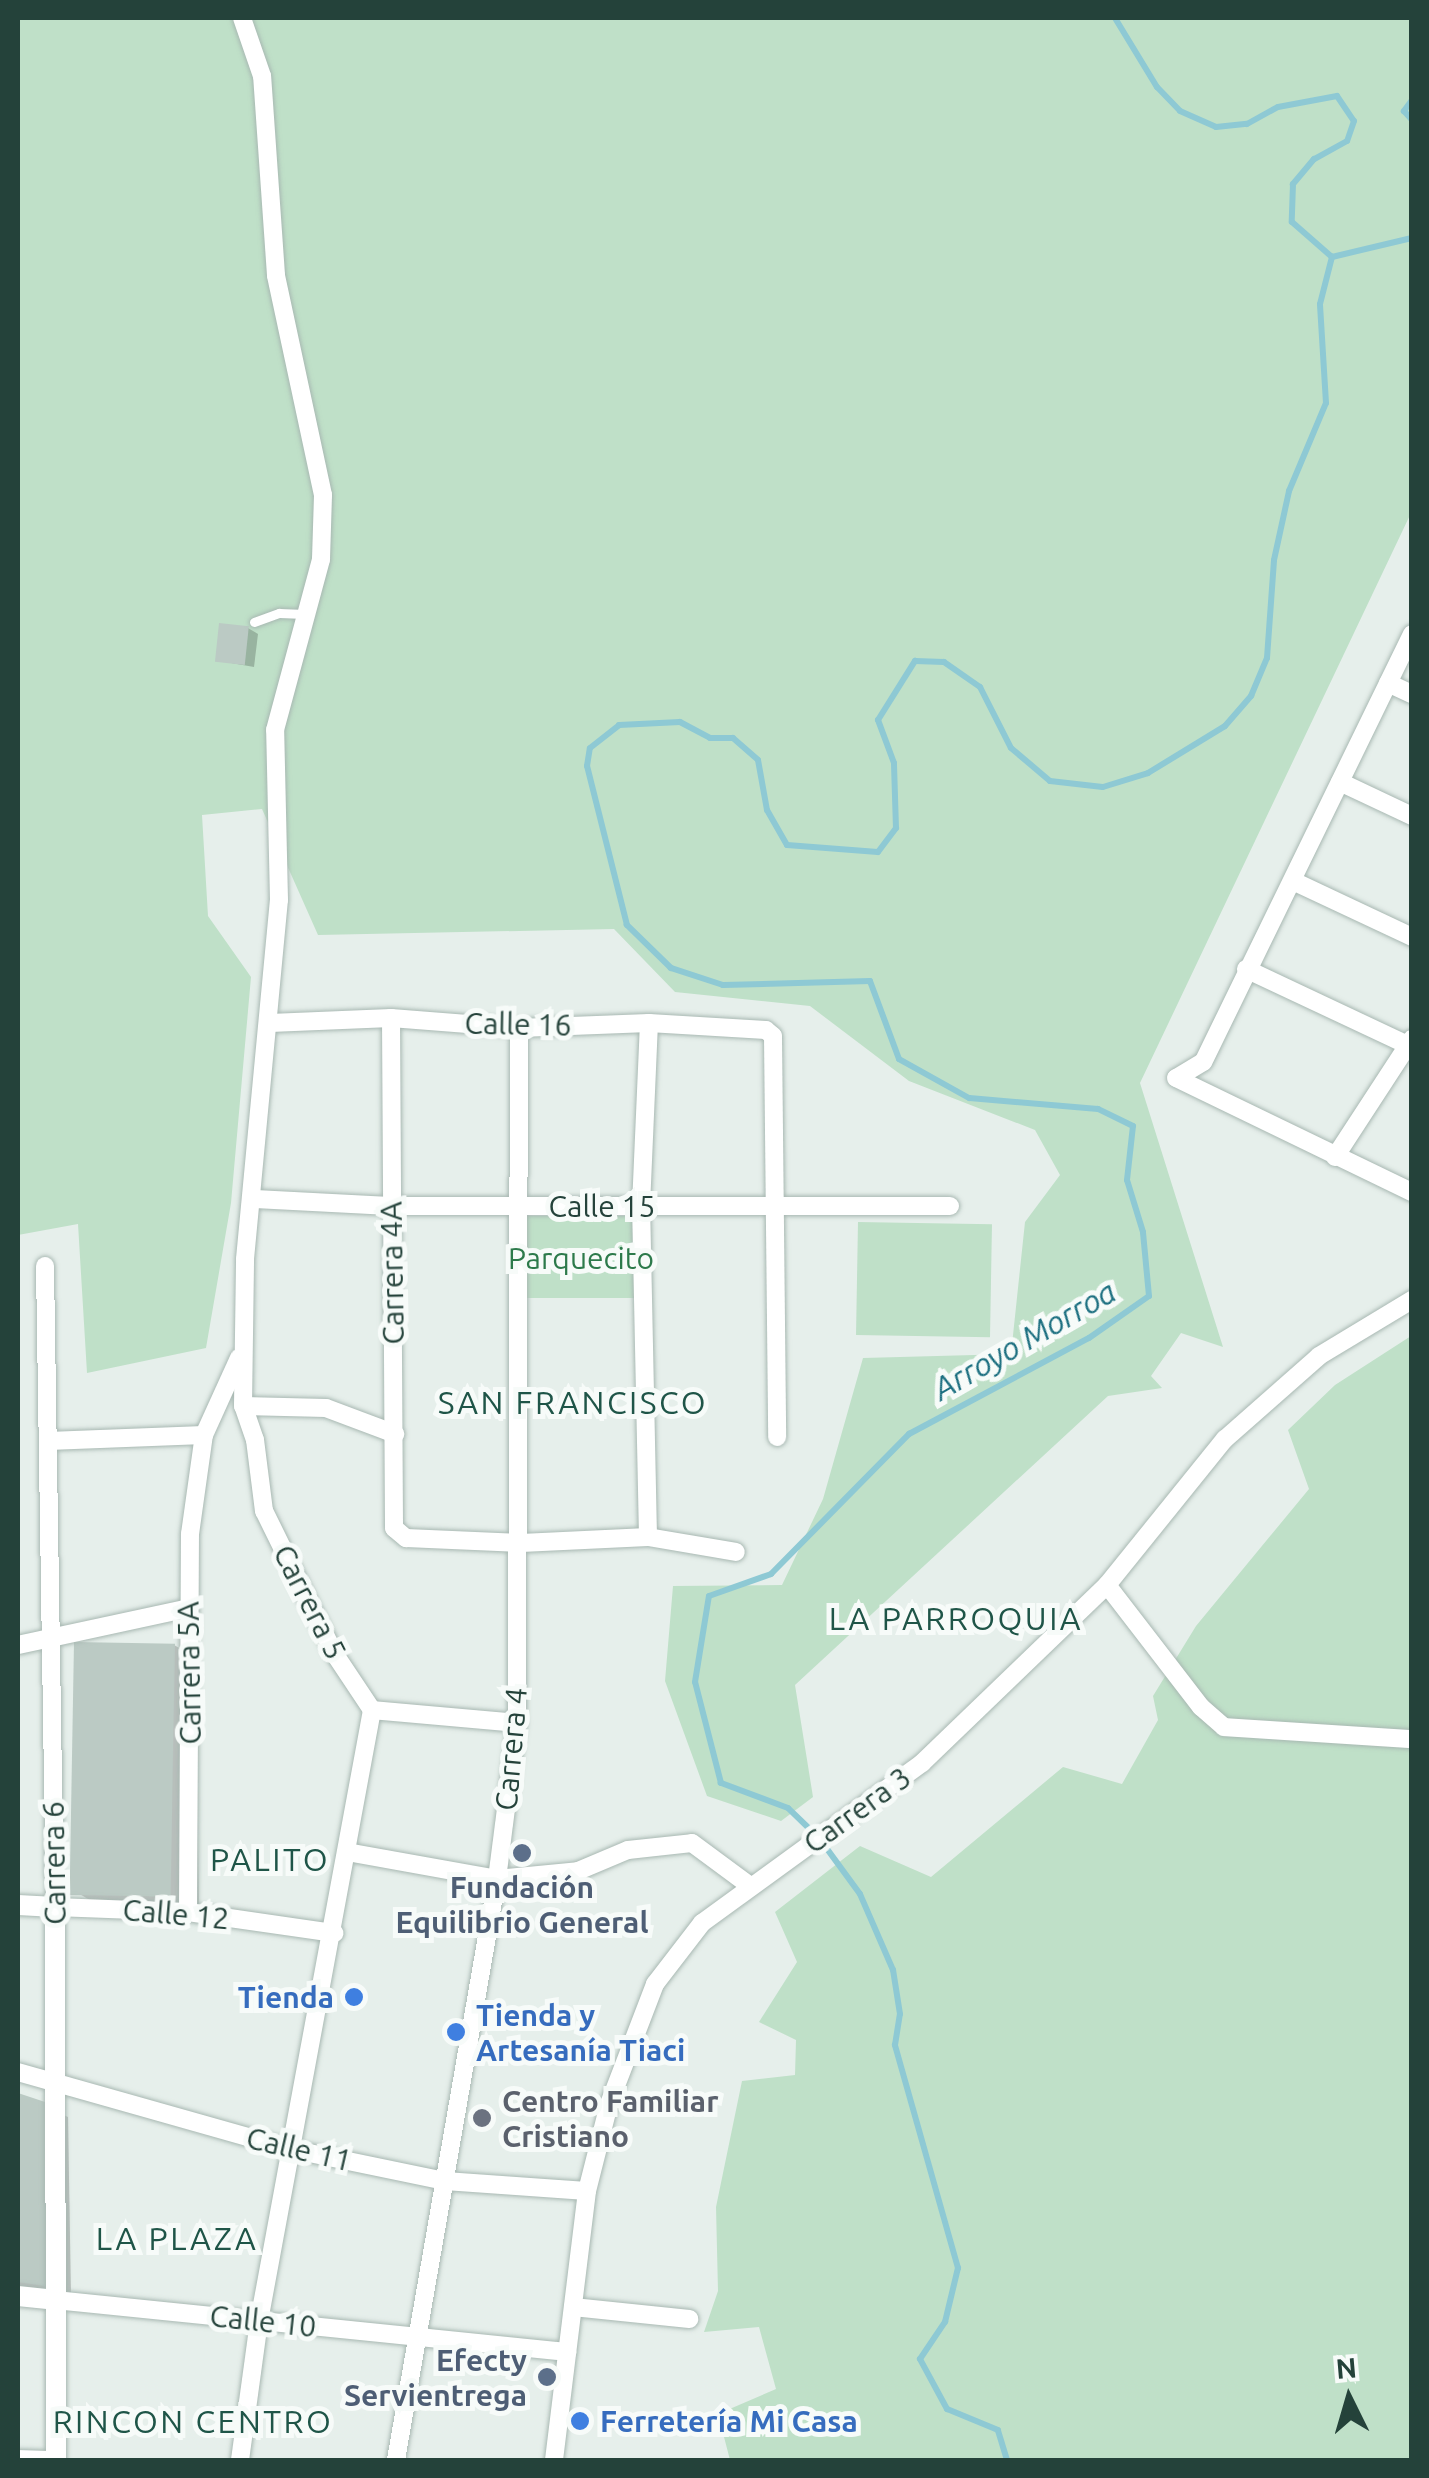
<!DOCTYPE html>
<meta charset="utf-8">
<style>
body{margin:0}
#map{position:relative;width:1429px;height:2478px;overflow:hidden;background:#e6efeb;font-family:Ubuntu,sans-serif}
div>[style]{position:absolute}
.green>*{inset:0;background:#bfe0c8;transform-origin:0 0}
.shadow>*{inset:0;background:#0003}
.stream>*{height:6px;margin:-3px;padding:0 3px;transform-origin:3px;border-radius:3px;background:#8ec9d4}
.building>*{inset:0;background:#bbcac4;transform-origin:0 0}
.roads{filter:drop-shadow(0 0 2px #a8b8b2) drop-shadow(0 0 2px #a8b8b2)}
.service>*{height:9px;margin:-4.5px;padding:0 4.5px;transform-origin:4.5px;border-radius:4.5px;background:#fff}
.minor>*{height:18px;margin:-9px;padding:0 9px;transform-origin:9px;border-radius:9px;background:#fff}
.tertiary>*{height:20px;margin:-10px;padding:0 10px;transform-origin:10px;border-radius:10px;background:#fff}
.dots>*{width:28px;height:28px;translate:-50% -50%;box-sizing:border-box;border:5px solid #f7fbf9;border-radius:50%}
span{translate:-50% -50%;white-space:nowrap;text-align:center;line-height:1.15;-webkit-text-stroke:10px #f7fbf9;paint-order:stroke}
.street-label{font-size:30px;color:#24423a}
.park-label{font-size:30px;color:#2d7a4b}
.service-label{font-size:30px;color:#4e5e75;font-weight:700}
.right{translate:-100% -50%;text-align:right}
.shop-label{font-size:30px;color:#366cbe;font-weight:700}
.left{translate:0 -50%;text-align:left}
.worship-label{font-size:30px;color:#5b616d;font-weight:700}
.water-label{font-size:32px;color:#1c6f80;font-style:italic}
.neighbourhood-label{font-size:32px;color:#1f5548;letter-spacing:2.5px}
.frame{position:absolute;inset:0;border:20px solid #24423a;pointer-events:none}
.north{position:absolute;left:1299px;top:2348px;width:100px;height:100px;-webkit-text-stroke:8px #f7fbf9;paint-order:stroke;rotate:355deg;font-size:28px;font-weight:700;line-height:40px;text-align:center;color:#24423a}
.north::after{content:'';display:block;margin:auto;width:35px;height:45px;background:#24423a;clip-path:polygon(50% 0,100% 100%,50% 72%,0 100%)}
</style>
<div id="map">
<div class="green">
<i style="clip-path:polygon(18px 18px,1411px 18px,1411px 513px,1140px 1083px,1223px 1347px,1181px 1333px,1151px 1376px,1162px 1388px,1108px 1396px,795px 1685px,813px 1797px,781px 1821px,707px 1796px,665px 1681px,673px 1586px,782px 1585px,823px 1499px,863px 1358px,1011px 1354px,1025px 1222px,1060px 1175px,1035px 1130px,909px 1081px,810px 1006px,675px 992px,614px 929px,318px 935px,262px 809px,202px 815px,208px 916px,251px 977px,231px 1203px,206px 1348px,87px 1373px,78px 1224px,18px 1235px)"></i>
<i style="left:639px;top:1216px;width:82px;height:115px;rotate:90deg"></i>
<i style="left:858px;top:1222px;width:134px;height:113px;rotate:1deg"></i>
<i style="clip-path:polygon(1411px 1336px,1411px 2460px,730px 2460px,718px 2414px,776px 2389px,759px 2327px,704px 2332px,718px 2291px,716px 2207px,742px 2081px,795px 2075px,796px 2040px,759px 2022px,797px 1962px,775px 1912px,860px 1846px,931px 1877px,1063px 1767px,1122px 1784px,1158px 1720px,1153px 1696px,1196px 1626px,1309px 1489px,1288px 1430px,1335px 1385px)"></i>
</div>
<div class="shadow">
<i style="clip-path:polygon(248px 628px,258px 634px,254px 667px,220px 661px)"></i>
<i style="clip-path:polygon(174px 1645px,195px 1657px,199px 1907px,98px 1905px,78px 1893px)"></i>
<i style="clip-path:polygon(18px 2095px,68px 2117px,71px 2297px,18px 2289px)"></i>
</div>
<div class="stream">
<i style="left:1115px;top:18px;width:81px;rotate:58.7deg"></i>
<i style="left:1157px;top:87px;width:33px;rotate:46deg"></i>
<i style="left:1180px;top:111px;width:39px;rotate:24deg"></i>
<i style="left:1216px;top:127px;width:31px;rotate:-6deg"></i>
<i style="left:1247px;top:124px;width:35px;rotate:-29deg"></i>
<i style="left:1278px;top:107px;width:60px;rotate:-10.6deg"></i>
<i style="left:1337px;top:96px;width:30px;rotate:56deg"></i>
<i style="left:1354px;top:121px;width:21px;rotate:109deg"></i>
<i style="left:1347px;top:141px;width:38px;rotate:151deg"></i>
<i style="left:1314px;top:159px;width:33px;rotate:130deg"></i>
<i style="left:1293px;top:184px;width:38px;rotate:92deg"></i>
<i style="left:1292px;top:222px;width:53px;rotate:41.2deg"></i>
<i style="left:1412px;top:100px;width:14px;rotate:126deg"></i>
<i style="left:1404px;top:111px;width:12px;rotate:48deg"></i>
<i style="left:1007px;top:2460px;width:31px;rotate:-107deg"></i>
<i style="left:998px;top:2430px;width:55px;rotate:-157.6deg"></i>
<i style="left:947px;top:2409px;width:57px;rotate:-118.4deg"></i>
<i style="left:920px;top:2359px;width:45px;rotate:-56deg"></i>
<i style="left:945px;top:2322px;width:56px;rotate:-76.5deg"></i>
<i style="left:958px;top:2268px;width:232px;rotate:-105.8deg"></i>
<i style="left:895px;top:2045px;width:31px;rotate:-81deg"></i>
<i style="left:900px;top:2014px;width:45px;rotate:-99deg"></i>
<i style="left:893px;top:1970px;width:83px;rotate:-113.5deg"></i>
<i style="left:860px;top:1894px;width:69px;rotate:-126.2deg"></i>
<i style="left:819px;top:1838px;width:43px;rotate:-135.9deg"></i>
<i style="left:788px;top:1808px;width:72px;rotate:-159.5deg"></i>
<i style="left:721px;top:1783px;width:104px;rotate:-104.4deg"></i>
<i style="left:695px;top:1682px;width:87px;rotate:-80.8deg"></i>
<i style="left:709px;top:1596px;width:66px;rotate:-19.5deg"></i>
<i style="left:771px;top:1574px;width:197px;rotate:-45.4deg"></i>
<i style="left:909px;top:1434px;width:204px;rotate:-28.1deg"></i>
<i style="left:1089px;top:1338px;width:73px;rotate:-35deg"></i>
<i style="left:1149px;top:1296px;width:64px;rotate:-95.4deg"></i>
<i style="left:1143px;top:1232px;width:54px;rotate:-107.1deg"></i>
<i style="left:1127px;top:1180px;width:54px;rotate:-83.7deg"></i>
<i style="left:1133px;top:1126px;width:39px;rotate:-154deg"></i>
<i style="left:1098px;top:1109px;width:129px;rotate:-175.1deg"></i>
<i style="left:969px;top:1098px;width:80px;rotate:-150.9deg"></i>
<i style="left:899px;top:1059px;width:83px;rotate:-110.4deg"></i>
<i style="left:870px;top:981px;width:147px;rotate:178.4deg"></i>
<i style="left:723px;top:985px;width:55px;rotate:-161.9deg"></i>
<i style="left:671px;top:968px;width:62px;rotate:-135.7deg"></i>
<i style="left:627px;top:925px;width:164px;rotate:-104.1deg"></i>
<i style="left:587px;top:766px;width:18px;rotate:-81deg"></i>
<i style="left:590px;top:748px;width:37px;rotate:-38deg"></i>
<i style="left:619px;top:725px;width:61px;rotate:-2.8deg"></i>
<i style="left:680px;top:722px;width:34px;rotate:28deg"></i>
<i style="left:710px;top:738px;width:23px"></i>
<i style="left:733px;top:738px;width:33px;rotate:41deg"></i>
<i style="left:758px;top:760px;width:51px;rotate:79.8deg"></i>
<i style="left:767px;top:810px;width:40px;rotate:60.3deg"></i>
<i style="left:787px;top:845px;width:91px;rotate:4.4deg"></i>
<i style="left:878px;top:852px;width:30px;rotate:-53deg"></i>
<i style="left:896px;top:828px;width:65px;rotate:-91.8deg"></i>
<i style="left:894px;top:763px;width:46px;rotate:-110.4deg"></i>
<i style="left:878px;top:720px;width:70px;rotate:-57.9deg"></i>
<i style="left:915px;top:661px;width:29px;rotate:2deg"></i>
<i style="left:944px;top:662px;width:44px;rotate:34.8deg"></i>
<i style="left:980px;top:687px;width:68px;rotate:63.1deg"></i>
<i style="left:1011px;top:748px;width:51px;rotate:40.2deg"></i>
<i style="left:1050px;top:781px;width:53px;rotate:6.5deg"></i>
<i style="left:1103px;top:787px;width:47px;rotate:-17.3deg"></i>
<i style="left:1148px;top:773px;width:90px;rotate:-31.4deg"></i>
<i style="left:1225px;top:726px;width:40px;rotate:-49deg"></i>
<i style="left:1251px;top:696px;width:41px;rotate:-67.2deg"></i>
<i style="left:1267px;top:658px;width:98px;rotate:-85.9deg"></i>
<i style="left:1274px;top:560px;width:71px;rotate:-77.7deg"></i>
<i style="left:1289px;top:491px;width:95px;rotate:-67.2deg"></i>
<i style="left:1326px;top:403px;width:99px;rotate:-93.5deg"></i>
<i style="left:1320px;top:304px;width:49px;rotate:-75.7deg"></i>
<i style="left:1332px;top:257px;width:82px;rotate:-13.4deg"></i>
</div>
<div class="building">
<i style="left:219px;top:623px;width:30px;height:39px;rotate:6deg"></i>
<i style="left:74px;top:1642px;width:101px;height:253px;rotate:1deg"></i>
<i style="clip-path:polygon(18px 2093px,48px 2103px,51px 2287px,18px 2282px)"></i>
</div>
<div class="roads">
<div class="service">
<i style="left:254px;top:622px;width:27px;rotate:-20deg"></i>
<i style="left:279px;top:613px;width:26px;rotate:2deg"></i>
</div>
<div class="minor">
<i style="left:1412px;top:634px;width:476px;rotate:116deg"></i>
<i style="left:1203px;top:1062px;width:31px;rotate:149deg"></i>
<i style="left:1176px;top:1078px;width:262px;rotate:25.8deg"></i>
<i style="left:1388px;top:683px;width:26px;rotate:25deg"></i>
<i style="left:1340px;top:782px;width:80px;rotate:25.3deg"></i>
<i style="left:1293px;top:881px;width:132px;rotate:25.2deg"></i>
<i style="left:1246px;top:969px;width:183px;rotate:25.2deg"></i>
<i style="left:391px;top:1018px;width:510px;rotate:89.66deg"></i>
<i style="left:394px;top:1528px;width:16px;rotate:40deg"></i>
<i style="left:406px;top:1538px;width:115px;rotate:2.5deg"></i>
<i style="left:521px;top:1543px;width:127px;rotate:-2.7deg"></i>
<i style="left:648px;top:1537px;width:89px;rotate:9.7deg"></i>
<i style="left:270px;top:1023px;width:121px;rotate:-2.4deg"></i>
<i style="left:391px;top:1018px;width:128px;rotate:4.5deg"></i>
<i style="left:519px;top:1028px;width:130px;rotate:-2.2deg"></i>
<i style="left:649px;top:1023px;width:117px;rotate:3.4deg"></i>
<i style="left:766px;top:1030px;width:9px;rotate:41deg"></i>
<i style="left:773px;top:1036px;width:401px;rotate:89.4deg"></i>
<i style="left:1335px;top:1157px;width:141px;rotate:-56.9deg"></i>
<i style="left:255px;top:1199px;width:135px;rotate:3deg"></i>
<i style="left:390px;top:1206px;width:560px"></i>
<i style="left:45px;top:1266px;width:641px;rotate:89.11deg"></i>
<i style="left:55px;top:1907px;width:133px;rotate:2.2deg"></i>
<i style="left:188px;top:1912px;width:148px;rotate:8.2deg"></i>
<i style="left:243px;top:1406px;width:83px;rotate:1.4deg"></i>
<i style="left:326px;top:1408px;width:74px;rotate:20.6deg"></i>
<i style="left:48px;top:1441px;width:156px;rotate:-2.2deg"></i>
<i style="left:648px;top:1537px;width:331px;rotate:-91.2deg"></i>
<i style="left:641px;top:1206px;width:183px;rotate:-87.5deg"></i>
<i style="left:1107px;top:1585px;width:154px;rotate:52.4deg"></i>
<i style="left:1201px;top:1707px;width:30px;rotate:41deg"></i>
<i style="left:1224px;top:1727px;width:188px;rotate:3.7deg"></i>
<i style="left:18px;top:1645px;width:171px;rotate:-12.2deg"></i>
<i style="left:372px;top:1710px;width:146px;rotate:5.1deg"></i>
<i style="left:347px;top:1852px;width:152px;rotate:10.2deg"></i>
<i style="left:497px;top:1879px;width:81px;rotate:-5.6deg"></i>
<i style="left:578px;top:1871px;width:54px;rotate:-22.8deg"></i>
<i style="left:628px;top:1850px;width:64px;rotate:-6.2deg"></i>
<i style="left:692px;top:1843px;width:71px;rotate:36.4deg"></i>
<i style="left:188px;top:1912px;width:378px;rotate:-89.7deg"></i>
<i style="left:190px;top:1534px;width:100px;rotate:-82deg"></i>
<i style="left:204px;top:1435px;width:85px;rotate:-65.6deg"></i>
<i style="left:18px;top:2072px;width:283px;rotate:15.8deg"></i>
<i style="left:290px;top:2149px;width:158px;rotate:11.7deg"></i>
<i style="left:445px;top:2181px;width:142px;rotate:4deg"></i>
<i style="left:55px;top:2300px;width:515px;rotate:5.8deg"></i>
<i style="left:573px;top:2307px;width:117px;rotate:5.9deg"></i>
<i style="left:18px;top:2459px;width:29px;rotate:2deg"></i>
<i style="left:240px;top:2460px;width:140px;rotate:-82.2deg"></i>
<i style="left:259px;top:2321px;width:621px;rotate:-79.52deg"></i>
<i style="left:372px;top:1710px;width:69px;rotate:-123.7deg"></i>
<i style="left:334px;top:1653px;width:158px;rotate:-116.2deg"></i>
<i style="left:264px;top:1511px;width:72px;rotate:-97.2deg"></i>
<i style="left:255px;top:1440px;width:36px;rotate:-109deg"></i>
<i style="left:243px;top:1406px;width:147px;rotate:-89.2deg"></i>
<i style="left:245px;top:1259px;width:361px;rotate:-84.6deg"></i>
<i style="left:279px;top:900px;width:170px;rotate:-91.3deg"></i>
<i style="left:275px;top:730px;width:177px;rotate:-74.9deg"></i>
<i style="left:321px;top:559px;width:64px;rotate:-88.2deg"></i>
<i style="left:323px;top:495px;width:225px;rotate:-102.1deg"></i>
<i style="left:276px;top:275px;width:199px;rotate:-94deg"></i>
<i style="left:262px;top:76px;width:61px;rotate:-109deg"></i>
<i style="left:396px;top:2460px;width:590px;rotate:-80.14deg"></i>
<i style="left:497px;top:1879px;width:157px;rotate:-82.7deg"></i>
<i style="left:517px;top:1723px;width:695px;rotate:-89.84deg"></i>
<i style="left:554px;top:2460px;width:271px;rotate:-83deg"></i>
<i style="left:587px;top:2191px;width:90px;rotate:-75.8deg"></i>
<i style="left:609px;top:2104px;width:129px;rotate:-69deg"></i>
<i style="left:655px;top:1984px;width:77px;rotate:-52.4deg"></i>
<i style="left:702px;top:1923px;width:272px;rotate:-36deg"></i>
<i style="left:922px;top:1763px;width:257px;rotate:-43.9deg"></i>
<i style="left:1107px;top:1585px;width:188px;rotate:-51.1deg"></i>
<i style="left:1225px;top:1439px;width:125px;rotate:-41.4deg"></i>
<i style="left:1319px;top:1356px;width:109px;rotate:-31.1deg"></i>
</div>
<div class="tertiary">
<i style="left:18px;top:1905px;width:37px;rotate:3deg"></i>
<i style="left:55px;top:1907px;width:553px;rotate:89.9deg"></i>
<i style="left:18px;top:2296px;width:37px;rotate:6deg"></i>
</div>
</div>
<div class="dots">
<i style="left:522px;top:1853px;background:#5c6f8a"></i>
<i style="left:354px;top:1997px;background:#3f7fe0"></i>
<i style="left:456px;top:2032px;background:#3f7fe0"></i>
<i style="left:482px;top:2118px;background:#6b7280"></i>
<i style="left:547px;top:2377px;background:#5c6f8a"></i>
<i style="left:580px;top:2421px;background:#3f7fe0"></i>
</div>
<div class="street-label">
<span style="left:518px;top:1024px;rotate:1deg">Calle 16</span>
<span style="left:602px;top:1206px">Calle 15</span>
<span style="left:392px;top:1273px;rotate:-91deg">Carrera 4A</span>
<span style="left:310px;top:1602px;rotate:63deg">Carrera 5</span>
<span style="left:189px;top:1673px;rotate:-91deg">Carrera 5A</span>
<span style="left:511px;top:1749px;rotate:-85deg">Carrera 4</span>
<span style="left:857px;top:1810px;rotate:-36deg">Carrera 3</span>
<span style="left:54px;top:1863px;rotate:-91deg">Carrera 6</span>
<span style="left:176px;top:1914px;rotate:5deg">Calle 12</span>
<span style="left:299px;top:2149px;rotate:13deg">Calle 11</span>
<span style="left:263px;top:2321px;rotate:6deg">Calle 10</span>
</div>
<div class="park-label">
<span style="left:581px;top:1258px">Parquecito</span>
</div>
<div class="service-label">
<span style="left:522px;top:1904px">Fundación<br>Equilibrio General</span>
<span class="right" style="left:527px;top:2377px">Efecty<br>Servientrega</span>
</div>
<div class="shop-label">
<span class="right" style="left:334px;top:1997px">Tienda</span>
<span class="left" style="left:476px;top:2032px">Tienda y<br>Artesanía Tiaci</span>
<span class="left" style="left:600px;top:2421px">Ferretería Mi Casa</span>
</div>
<div class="worship-label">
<span class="left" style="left:502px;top:2118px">Centro Familiar<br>Cristiano</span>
</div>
<div class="water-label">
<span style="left:1024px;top:1340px;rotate:-30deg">Arroyo Morroa</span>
</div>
<div class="neighbourhood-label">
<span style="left:573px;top:1402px">SAN FRANCISCO</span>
<span style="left:956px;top:1618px">LA PARROQUIA</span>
<span style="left:270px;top:1859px">PALITO</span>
<span style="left:177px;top:2238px">LA PLAZA</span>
<span style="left:193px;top:2421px">RINCON CENTRO</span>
</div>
<div class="frame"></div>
<div class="north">N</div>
</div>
